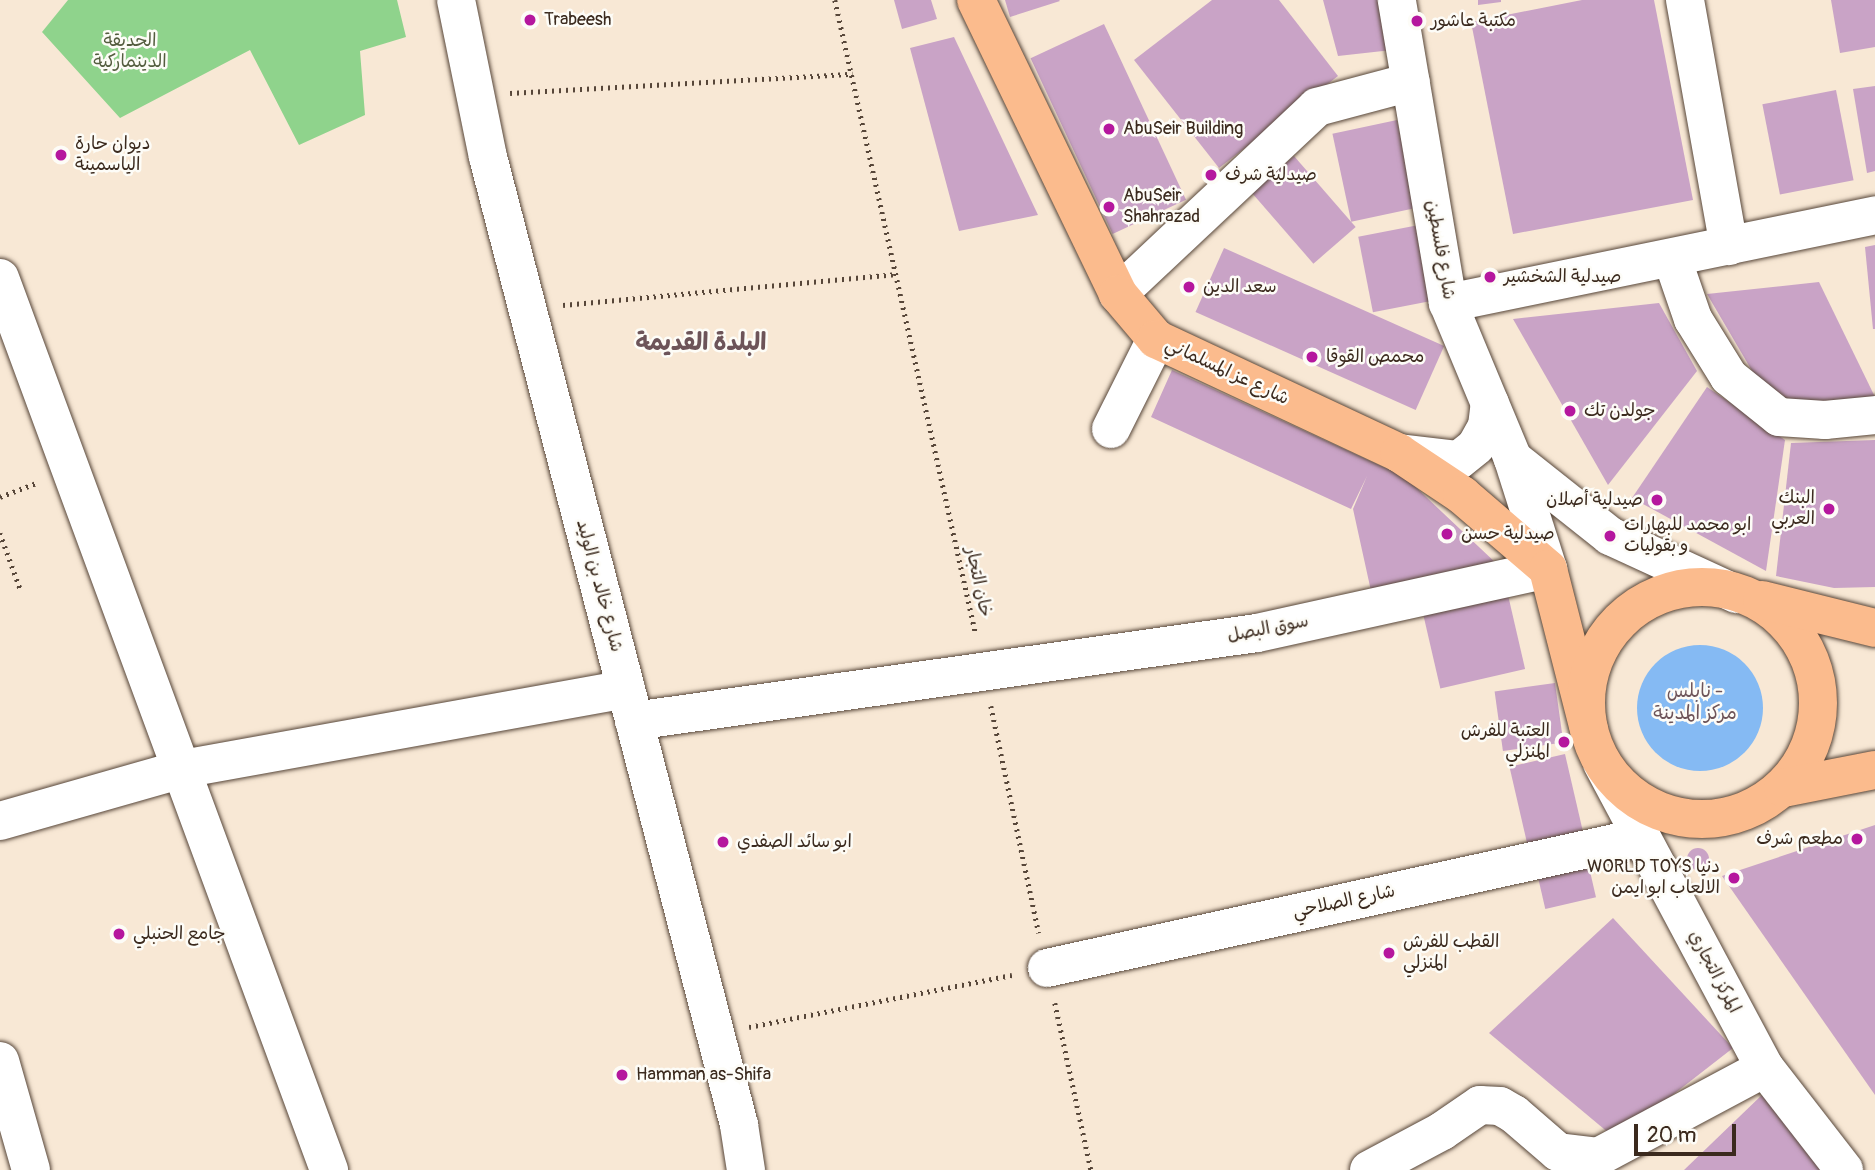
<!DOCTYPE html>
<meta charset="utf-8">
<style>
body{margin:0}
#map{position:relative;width:1875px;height:1170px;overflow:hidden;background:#f8e8d5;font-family:Pangolin,"Playpen Sans Arabic",sans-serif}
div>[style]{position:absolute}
.green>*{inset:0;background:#8fd38c}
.water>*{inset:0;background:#85baf3}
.round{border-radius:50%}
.building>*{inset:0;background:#c9a3c6;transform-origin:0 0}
.path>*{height:4.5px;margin-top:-2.25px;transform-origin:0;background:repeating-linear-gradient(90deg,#574639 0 2px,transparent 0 7px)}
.roads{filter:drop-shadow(0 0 2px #574639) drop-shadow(0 0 2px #574639)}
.minor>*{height:38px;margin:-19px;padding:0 19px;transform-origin:19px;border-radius:19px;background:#fff}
.major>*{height:38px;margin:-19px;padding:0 19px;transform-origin:19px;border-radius:19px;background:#fbbb8d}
.major>.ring{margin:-19px;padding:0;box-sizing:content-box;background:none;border:38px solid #fbbb8d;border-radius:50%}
.dots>*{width:19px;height:19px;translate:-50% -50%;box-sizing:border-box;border:4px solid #fdfcf7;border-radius:50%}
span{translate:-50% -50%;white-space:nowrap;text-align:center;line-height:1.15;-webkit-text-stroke:5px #fdfcf7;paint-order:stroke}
.poi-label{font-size:18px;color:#3b2a1e}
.left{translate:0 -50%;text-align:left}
.right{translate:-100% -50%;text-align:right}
.park-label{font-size:18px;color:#545d3f}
.street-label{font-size:18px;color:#3b2a1e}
.neighbourhood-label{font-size:19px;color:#6d5459}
.district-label{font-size:24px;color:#6d5459;font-weight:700}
.scale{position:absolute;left:1634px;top:1124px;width:102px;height:32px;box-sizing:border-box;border:4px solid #3b2a1e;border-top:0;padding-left:9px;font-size:21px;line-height:24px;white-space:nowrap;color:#3b2a1e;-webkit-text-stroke:5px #fdfcf7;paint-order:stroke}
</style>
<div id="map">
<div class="green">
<i style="clip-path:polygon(68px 0,397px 0,406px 37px,360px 51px,365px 115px,299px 145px,250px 50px,120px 118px,42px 32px)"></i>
</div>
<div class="water">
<i class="round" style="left:1637px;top:645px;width:126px;height:126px"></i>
</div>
<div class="building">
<i style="clip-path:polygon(894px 0,931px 0,937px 19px,902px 29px)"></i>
<i style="clip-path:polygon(1005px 0,1059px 0,1060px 1px,1010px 17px)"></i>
<i style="clip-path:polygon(1212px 0,1279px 0,1338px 76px,1219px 168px,1134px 60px)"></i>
<i style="clip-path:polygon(1323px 0,1384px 0,1392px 50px,1338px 56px)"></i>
<i style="clip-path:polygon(1478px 0,1501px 0,1501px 2px,1478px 5px)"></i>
<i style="clip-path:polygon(1582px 0,1654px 0,1693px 200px,1513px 234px,1471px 22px)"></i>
<i style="clip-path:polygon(1831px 0,1875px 0,1875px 47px,1840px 53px)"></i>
<i style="left:1104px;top:24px;width:194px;height:81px;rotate:65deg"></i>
<i style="clip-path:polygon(954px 37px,1038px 215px,959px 231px,910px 48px)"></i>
<i style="clip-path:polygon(1875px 86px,1875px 171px,1867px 173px,1853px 89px)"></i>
<i style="left:1836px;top:90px;width:92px;height:75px;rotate:79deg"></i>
<i style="left:1397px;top:120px;width:90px;height:66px;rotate:78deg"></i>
<i style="left:1294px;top:156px;width:94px;height:56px;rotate:49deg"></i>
<i style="left:1424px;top:224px;width:77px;height:67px;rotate:79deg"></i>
<i style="clip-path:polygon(1875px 245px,1875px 329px,1873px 329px,1865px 247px)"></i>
<i style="left:1224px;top:248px;width:241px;height:70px;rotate:24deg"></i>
<i style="clip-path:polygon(1819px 282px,1875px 397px,1772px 405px,1707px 294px)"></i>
<i style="clip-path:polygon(1659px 303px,1697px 371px,1608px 485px,1513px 319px)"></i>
<i style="clip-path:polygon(1172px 370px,1405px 477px,1498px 565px,1371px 591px,1353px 509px,1367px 476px,1351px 509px,1151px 417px)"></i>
<i style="clip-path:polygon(1707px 387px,1785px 440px,1766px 571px,1632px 498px)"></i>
<i style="clip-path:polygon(1875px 440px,1875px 587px,1834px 588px,1776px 576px,1791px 443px)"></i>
<i style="left:1508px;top:595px;width:76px;height:87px;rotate:77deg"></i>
<i style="left:1555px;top:683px;width:60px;height:61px;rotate:82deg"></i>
<i style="left:1565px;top:754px;width:84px;height:57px;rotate:77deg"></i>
<i style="clip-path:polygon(1875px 825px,1875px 1095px,1722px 876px)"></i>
<i class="round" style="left:1687px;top:848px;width:22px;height:22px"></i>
<i style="left:1589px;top:867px;width:31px;height:52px;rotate:77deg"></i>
<i style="clip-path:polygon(1613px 918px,1733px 1048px,1616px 1139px,1489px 1033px)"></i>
<i style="clip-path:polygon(1765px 1092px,1822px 1170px,1684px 1170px)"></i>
</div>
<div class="path">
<i style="left:835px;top:0;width:650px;rotate:77.48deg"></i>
<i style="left:510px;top:93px;width:343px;rotate:-3.2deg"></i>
<i style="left:563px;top:305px;width:333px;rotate:-5.3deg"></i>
<i style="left:0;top:497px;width:40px;rotate:-21deg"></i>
<i style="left:0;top:533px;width:59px;rotate:70deg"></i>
<i style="left:991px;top:706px;width:232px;rotate:78.1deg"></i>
<i style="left:1055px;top:1003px;width:171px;rotate:77.8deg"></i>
<i style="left:749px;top:1027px;width:268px;rotate:-11.2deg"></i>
</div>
<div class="roads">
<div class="minor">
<i style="left:456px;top:0;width:160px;rotate:78.5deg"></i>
<i style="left:488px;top:157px;width:1000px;rotate:75.46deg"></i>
<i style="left:739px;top:1125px;width:46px;rotate:81.2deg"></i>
<i style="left:1685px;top:0;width:250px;rotate:79.9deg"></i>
<i style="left:1672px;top:258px;width:65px;rotate:71deg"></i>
<i style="left:1693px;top:319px;width:68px;rotate:58.2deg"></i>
<i style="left:1729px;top:377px;width:64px;rotate:38.7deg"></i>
<i style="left:1779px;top:417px;width:46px;rotate:3.7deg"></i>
<i style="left:1825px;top:420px;width:50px;rotate:-5.7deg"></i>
<i style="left:0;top:278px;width:951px;rotate:69.75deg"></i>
<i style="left:1118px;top:294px;width:273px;rotate:-43.2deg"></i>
<i style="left:1317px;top:107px;width:97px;rotate:-14.9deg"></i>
<i style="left:1448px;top:303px;width:436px;rotate:-11.6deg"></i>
<i style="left:1111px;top:429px;width:101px;rotate:-63.4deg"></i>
<i style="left:1399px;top:453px;width:60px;rotate:6.7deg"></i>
<i style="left:1459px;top:460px;width:22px;rotate:-39deg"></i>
<i style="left:1476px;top:446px;width:23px;rotate:-61deg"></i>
<i style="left:1487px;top:426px;width:23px;rotate:-83deg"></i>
<i style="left:1513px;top:459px;width:124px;rotate:38.4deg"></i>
<i style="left:1610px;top:536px;width:139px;rotate:24.7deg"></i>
<i style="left:634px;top:721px;width:629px;rotate:-8.04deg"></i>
<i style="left:1257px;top:633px;width:298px;rotate:-12.4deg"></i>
<i style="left:1548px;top:569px;width:115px;rotate:-107.7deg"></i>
<i style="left:1513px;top:459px;width:169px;rotate:-112.6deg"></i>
<i style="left:1448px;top:303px;width:307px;rotate:-99.6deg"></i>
<i style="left:1602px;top:763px;width:346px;rotate:61.9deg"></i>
<i style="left:1765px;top:1068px;width:129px;rotate:52.2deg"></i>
<i style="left:0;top:821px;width:189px;rotate:-15.9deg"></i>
<i style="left:182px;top:769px;width:451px;rotate:-10.2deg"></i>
<i style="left:1047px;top:968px;width:609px;rotate:-12.42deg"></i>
<i style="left:0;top:1061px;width:113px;rotate:74.1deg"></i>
<i style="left:1369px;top:1170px;width:83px;rotate:-28.1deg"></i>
<i style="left:1442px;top:1131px;width:46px;rotate:-34.4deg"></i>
<i style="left:1480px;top:1105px;width:20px;rotate:3deg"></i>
<i style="left:1500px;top:1106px;width:16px;rotate:30deg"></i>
<i style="left:1514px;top:1114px;width:58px;rotate:40.8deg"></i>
<i style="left:1558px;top:1152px;width:40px;rotate:7.1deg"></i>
<i style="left:1598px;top:1157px;width:189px;rotate:-28.1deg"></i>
</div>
<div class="major">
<i style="left:976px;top:0;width:326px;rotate:64.2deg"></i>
<i style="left:1118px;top:294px;width:59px;rotate:49.8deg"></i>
<i style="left:1156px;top:339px;width:268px;rotate:25.1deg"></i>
<i style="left:1399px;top:453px;width:76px;rotate:33.7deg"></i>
<i style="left:1462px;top:495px;width:113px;rotate:40.7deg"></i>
<i style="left:1548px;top:569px;width:166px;rotate:75.7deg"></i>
<i class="ring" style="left:1586px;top:587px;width:194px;height:194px"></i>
<i style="left:1762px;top:600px;width:116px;rotate:13.9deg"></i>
<i style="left:1783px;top:788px;width:94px;rotate:-11.1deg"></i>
</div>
</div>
<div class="dots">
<i style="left:530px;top:20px;background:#b5179e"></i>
<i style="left:1417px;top:21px;background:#b5179e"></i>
<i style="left:1109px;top:129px;background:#b5179e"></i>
<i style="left:61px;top:155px;background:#b5179e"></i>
<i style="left:1211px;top:175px;background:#b5179e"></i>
<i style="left:1109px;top:207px;background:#b5179e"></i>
<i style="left:1490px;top:277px;background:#b5179e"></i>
<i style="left:1189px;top:287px;background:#b5179e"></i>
<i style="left:1312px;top:357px;background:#b5179e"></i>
<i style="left:1570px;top:411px;background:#b5179e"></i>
<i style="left:1657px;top:500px;background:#b5179e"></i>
<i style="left:1829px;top:509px;background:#b5179e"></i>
<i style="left:1447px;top:534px;background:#b5179e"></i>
<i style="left:1610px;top:536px;background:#b5179e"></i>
<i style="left:1564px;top:742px;background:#b5179e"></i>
<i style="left:1857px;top:839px;background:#b5179e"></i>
<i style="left:723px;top:842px;background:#b5179e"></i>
<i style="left:1734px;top:878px;background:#b5179e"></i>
<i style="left:119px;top:934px;background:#b5179e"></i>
<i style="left:1389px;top:953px;background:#b5179e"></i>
<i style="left:622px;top:1075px;background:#b5179e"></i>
</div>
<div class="poi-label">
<span class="left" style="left:544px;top:20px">Trabeesh</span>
<span class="left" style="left:1431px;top:21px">مكتبة عاشور</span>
<span class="left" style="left:1123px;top:129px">AbuSeir Building</span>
<span class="left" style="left:75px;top:155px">ديوان حارة<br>الياسمينة</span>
<span class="left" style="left:1225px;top:175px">صيدلية شرف</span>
<span class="left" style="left:1123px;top:207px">AbuSeir<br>Shahrazad</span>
<span class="left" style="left:1504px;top:277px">صيدلية الشخشير</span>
<span class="left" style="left:1203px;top:287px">سعد الدين</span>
<span class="left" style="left:1326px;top:357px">محمص القوقا</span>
<span class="left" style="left:1584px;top:411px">جولدن تك</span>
<span class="right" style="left:1815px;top:509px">البنك<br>العربي</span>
<span class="right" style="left:1643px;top:500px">صيدلية أصلان</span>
<span class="left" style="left:1624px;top:536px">ابو محمد للبهارات<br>و بقوليات</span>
<span class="left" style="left:1461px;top:534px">صيدلية حسن</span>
<span class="right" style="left:1550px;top:742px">العتبة للفرش<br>المنزلي</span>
<span class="right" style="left:1843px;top:839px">مطعم شرف</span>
<span class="left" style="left:737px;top:842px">ابو سائد الصفدي</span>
<span class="right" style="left:1720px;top:878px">WORLD TOYS دنيا<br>الالعاب ابو ايمن</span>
<span class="left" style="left:133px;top:934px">جامع الحنبلي</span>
<span class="left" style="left:1403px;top:953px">القطب للفرش<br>المنزلي</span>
<span class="left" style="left:636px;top:1075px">Hamman as-Shifa</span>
</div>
<div class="park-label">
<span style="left:130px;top:52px">الحديقة<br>الدينماركية</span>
</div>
<div class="street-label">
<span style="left:1440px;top:250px;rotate:80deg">شارع فلسطين</span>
<span style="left:1227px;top:372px;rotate:25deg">شارع عز المسلماني</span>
<span style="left:978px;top:582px;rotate:78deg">خان التجار</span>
<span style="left:599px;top:586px;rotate:75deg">شارع خالد بن الوليد</span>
<span style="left:1268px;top:629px;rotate:-11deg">سوق البصل</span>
<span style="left:1344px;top:902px;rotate:-12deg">شارع الصلاحي</span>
<span style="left:1714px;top:972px;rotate:62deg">المركز التجاري</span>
</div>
<div class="neighbourhood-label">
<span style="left:1695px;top:703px">نابلس -<br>مركز المدينة</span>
</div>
<div class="district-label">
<span style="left:701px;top:343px">البلدة القديمة</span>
</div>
<div class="scale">20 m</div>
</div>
